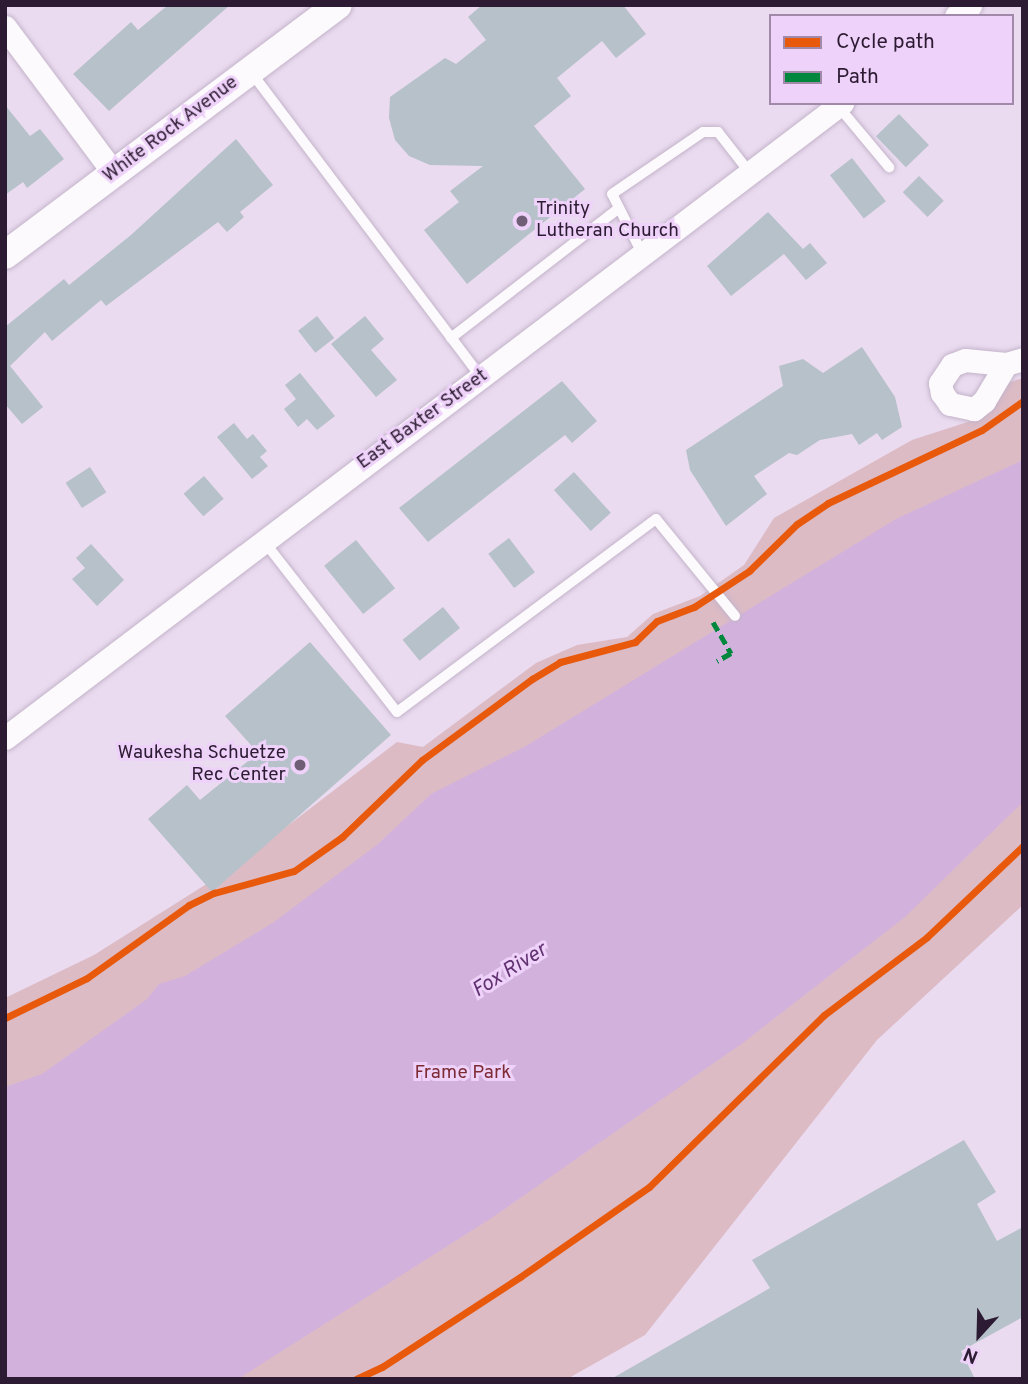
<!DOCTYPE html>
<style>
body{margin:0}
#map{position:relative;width:1028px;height:1384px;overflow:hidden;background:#eadbf0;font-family:Overpass,sans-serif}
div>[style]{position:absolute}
.green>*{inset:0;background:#dcbbc5}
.water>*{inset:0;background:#d2b2dd}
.building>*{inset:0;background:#b6c1ca;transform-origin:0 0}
.roads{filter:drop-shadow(0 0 2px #c4b4ca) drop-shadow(0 0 2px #c4b4ca)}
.service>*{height:10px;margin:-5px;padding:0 5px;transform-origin:5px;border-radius:5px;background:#fcfafd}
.minor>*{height:23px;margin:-11.5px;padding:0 11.5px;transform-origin:11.5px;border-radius:11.5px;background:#fcfafd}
.tertiary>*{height:28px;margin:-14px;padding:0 14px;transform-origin:14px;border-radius:14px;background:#fcfafd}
.quiet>*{height:5px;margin-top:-2.5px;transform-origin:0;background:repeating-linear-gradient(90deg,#00873e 0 10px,transparent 0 15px)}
.cycleway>*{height:7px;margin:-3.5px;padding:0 3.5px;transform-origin:3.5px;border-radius:3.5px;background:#e8590c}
.dots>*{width:19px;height:19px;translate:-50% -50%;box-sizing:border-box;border:4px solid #eed2f9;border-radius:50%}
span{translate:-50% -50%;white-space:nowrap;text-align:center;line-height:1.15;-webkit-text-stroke:6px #eed2f9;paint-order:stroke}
.street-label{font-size:19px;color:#2d1b33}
.poi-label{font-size:19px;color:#2d1b33}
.left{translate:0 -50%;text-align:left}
.right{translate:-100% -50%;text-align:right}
.park-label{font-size:19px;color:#7e2b34}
.water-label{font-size:21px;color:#613171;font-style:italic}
.frame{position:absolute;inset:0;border:7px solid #2d1b33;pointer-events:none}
.legend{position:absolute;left:769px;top:14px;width:245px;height:91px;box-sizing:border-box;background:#eed2f9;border:2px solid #a189aa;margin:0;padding:9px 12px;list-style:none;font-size:21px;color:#2d1b33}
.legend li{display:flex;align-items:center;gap:14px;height:35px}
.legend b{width:35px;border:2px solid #a189aa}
.north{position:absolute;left:944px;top:1300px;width:70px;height:70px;-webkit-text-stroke:5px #eed2f9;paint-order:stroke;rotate:202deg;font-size:19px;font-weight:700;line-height:28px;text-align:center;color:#2d1b33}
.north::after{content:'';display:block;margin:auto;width:24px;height:32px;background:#2d1b33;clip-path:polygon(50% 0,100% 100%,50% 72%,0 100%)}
</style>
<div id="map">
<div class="green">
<i style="clip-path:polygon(1023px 378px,1023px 905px,877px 1040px,645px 1335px,567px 1379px,5px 1379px,5px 998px,94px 955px,235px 866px,397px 742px,423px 747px,536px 663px,577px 645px,627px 637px,653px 614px,700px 596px,744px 565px,774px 518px,912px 440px,983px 417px,1007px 383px)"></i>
</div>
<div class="water">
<i style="clip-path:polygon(1023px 460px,1023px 802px,905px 917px,744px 1042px,493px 1217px,238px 1379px,5px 1379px,5px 1087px,42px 1074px,147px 999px,159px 984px,185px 976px,274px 922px,378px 844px,431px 794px,526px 746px,896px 519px)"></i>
</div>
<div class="building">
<i style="clip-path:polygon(168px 5px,230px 5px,109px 111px,73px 74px,131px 22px,138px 30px)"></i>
<i style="clip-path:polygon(482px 5px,623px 5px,646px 34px,616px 58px,602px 41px,557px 78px,571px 96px,534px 126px,585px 189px,467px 284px,424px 230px,459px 202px,450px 191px,483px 166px,430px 165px,409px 156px,395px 140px,389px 118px,390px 97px,445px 58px,456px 64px,486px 40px,468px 17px)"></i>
<i style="clip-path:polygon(5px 105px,30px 136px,40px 129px,64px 159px,27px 188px,23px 182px,5px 195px)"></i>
<i style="left:899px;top:114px;width:43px;height:32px;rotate:46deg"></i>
<i style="clip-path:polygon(236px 139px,273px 185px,240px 212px,244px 217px,227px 232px,218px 222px,106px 306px,101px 300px,52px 341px,45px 332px,10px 366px,43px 407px,22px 424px,5px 404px,5px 327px,64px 279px,69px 285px,131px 235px)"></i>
<i style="left:852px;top:158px;width:55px;height:28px;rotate:52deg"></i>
<i style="left:919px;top:176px;width:35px;height:23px;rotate:45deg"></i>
<i style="clip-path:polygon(768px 212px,803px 249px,810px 243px,827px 263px,806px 280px,784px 254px,731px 296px,707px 266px)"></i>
<i style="left:317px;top:316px;width:28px;height:24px;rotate:52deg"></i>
<i style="clip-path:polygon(365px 316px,384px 339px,371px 350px,397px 380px,376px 397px,331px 344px)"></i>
<i style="clip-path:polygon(862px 347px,895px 397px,902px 427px,882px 440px,877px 433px,859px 445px,852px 434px,820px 440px,797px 455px,789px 453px,754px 476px,767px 494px,726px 526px,690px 470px,686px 450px,783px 386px,779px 366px,803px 359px,823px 373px)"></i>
<i style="clip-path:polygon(300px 373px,335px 416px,317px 430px,307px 419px,298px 427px,284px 409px,296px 399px,285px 385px)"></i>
<i style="clip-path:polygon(562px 381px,597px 421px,572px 443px,565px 435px,428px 542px,399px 508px)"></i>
<i style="clip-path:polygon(234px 423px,247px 439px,253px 434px,267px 451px,260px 457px,268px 466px,252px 479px,217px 437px)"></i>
<i style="left:90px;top:467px;width:30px;height:29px;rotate:57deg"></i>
<i style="left:574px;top:472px;width:55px;height:27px;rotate:48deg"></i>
<i style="left:204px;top:476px;width:30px;height:27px;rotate:49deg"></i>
<i style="left:509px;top:538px;width:43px;height:26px;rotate:53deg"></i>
<i style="left:356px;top:540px;width:62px;height:41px;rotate:51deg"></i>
<i style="clip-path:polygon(91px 544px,124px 580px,97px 606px,72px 579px,85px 568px,76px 558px)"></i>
<i style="left:443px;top:607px;width:27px;height:52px;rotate:51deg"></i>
<i style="clip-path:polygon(310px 642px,391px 735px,212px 892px,148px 819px,187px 785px,200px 800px,258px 753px,225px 716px)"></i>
<i style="clip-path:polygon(964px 1140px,996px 1192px,977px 1204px,997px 1241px,1023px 1227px,1023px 1317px,961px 1351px,975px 1379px,611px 1379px,770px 1288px,752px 1260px)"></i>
</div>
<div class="roads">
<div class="service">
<i style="left:251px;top:72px;width:382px;rotate:53deg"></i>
<i style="left:838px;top:106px;width:80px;rotate:50.1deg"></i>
<i style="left:643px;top:255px;width:68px;rotate:-116.9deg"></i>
<i style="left:612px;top:194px;width:110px;rotate:-34.3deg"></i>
<i style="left:703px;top:132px;width:15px"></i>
<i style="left:718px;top:132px;width:52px;rotate:52deg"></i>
<i style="left:451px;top:338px;width:212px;rotate:-37.7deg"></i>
<i style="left:263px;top:540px;width:218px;rotate:52.1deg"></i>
<i style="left:397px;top:712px;width:323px;rotate:-36.7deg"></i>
<i style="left:656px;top:519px;width:125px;rotate:50.8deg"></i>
</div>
<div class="minor">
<i style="left:956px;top:16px;width:18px;rotate:-38deg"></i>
<i style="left:5px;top:27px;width:182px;rotate:53.3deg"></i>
<i style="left:1006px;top:364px;width:43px;rotate:120.7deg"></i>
<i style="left:984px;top:401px;width:13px;rotate:141deg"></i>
<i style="left:974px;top:409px;width:25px;rotate:-168deg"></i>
<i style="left:950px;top:404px;width:14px;rotate:-126deg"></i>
<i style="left:942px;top:393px;width:10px;rotate:-101deg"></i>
<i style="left:940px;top:383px;width:22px;rotate:-56deg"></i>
<i style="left:952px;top:365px;width:14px;rotate:-21deg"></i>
<i style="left:965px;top:360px;width:41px;rotate:5.6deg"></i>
<i style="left:1006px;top:364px;width:18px;rotate:-16deg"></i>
<i style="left:5px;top:738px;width:1051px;rotate:-37.19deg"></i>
</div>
<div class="tertiary">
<i style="left:5px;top:255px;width:416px;rotate:-36.9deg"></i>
</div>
</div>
<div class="quiet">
<i style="left:713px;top:622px;width:36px;rotate:60deg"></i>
<i style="left:731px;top:653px;width:16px;rotate:150deg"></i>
</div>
<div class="cycleway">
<i style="left:5px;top:1018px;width:91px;rotate:-26deg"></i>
<i style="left:87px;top:978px;width:125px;rotate:-35.6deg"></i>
<i style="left:189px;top:905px;width:28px;rotate:-26deg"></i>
<i style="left:214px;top:893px;width:83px;rotate:-15.4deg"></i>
<i style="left:294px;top:871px;width:59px;rotate:-35.3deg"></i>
<i style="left:342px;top:837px;width:111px;rotate:-43.9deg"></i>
<i style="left:422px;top:760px;width:137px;rotate:-36.4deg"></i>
<i style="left:532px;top:679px;width:33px;rotate:-31deg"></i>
<i style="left:560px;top:662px;width:78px;rotate:-14.9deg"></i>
<i style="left:635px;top:642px;width:30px;rotate:-44deg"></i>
<i style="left:657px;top:621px;width:40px;rotate:-21deg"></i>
<i style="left:694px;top:607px;width:66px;rotate:-33.2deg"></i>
<i style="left:749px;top:571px;width:67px;rotate:-44.4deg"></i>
<i style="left:797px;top:524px;width:37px;rotate:-34deg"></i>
<i style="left:828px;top:503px;width:170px;rotate:-25.4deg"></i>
<i style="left:982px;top:430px;width:50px;rotate:-35.3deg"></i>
<i style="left:356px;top:1379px;width:29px;rotate:-25deg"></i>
<i style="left:382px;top:1367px;width:165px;rotate:-33.1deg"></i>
<i style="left:520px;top:1277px;width:157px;rotate:-34.9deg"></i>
<i style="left:649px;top:1187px;width:245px;rotate:-44.5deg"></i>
<i style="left:824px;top:1015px;width:129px;rotate:-37.1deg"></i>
<i style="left:927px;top:937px;width:132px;rotate:-43.5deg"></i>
</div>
<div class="dots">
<i style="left:522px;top:221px;background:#6f5e75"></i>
<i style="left:300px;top:765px;background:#6f5e75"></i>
</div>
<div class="street-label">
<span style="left:171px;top:130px;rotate:-37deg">White Rock Avenue</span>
<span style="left:423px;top:420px;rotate:-36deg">East Baxter Street</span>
</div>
<div class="poi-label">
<span class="left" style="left:536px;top:221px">Trinity<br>Lutheran Church</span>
<span class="right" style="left:286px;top:765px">Waukesha Schuetze<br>Rec Center</span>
</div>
<div class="park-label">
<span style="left:463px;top:1074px">Frame Park</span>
</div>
<div class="water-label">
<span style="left:510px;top:971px;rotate:-32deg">Fox River</span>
</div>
<div class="frame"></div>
<ul class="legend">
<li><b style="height:9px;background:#e8590c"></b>Cycle path</li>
<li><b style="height:9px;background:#00873e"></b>Path</li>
</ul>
<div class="north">N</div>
</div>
